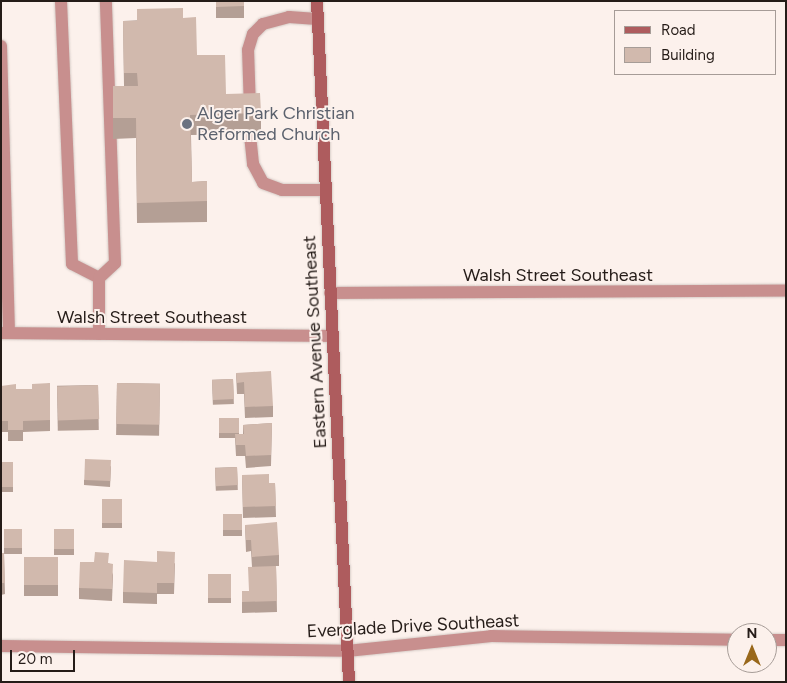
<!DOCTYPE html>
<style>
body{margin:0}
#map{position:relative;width:787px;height:683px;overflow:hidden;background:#fcf1ec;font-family:Figtree,sans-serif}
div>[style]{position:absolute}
.roads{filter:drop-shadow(0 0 1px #d5cbc6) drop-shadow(0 0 1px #d5cbc6)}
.service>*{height:12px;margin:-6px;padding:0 6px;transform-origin:6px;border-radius:6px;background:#c88f8e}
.minor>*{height:12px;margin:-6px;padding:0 6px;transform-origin:6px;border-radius:6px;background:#c88f8e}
.secondary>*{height:12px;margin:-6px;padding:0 6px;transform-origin:6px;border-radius:6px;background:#ae5c5e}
.wall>*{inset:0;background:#b49f95;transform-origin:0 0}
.building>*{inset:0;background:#d1b9ad;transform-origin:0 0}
.dots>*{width:14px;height:14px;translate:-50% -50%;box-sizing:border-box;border:2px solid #fcf1ec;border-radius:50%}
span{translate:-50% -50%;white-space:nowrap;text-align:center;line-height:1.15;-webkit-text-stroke:4px #fcf1ec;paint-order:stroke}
.worship-label{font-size:18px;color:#5b616d}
.left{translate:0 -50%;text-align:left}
.street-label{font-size:18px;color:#251c18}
.frame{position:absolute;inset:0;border:2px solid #251c18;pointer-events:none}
.legend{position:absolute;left:614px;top:10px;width:162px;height:65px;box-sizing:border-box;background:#fcf1ec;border:1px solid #a69c97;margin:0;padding:6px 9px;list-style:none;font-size:15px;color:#251c18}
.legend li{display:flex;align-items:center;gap:10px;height:25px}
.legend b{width:25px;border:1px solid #a69c97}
.north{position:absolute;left:727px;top:623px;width:50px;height:50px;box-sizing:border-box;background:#fcf1ec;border:1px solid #a69c97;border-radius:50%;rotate:0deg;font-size:14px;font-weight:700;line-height:20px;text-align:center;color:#251c18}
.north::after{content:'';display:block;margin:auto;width:18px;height:22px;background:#99681b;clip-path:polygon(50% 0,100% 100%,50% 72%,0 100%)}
.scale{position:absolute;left:10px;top:650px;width:65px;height:22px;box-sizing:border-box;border:2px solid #251c18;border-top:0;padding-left:6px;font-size:15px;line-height:18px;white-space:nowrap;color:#251c18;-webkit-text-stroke:4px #fcf1ec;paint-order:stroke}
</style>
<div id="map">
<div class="roads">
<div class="service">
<i style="left:61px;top:1px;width:263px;rotate:87.6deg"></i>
<i style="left:72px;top:264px;width:30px;rotate:27deg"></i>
<i style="left:250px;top:109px;width:59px;rotate:-91.9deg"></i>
<i style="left:248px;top:50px;width:17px;rotate:-73deg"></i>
<i style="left:253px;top:34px;width:14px;rotate:-45deg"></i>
<i style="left:263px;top:24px;width:27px;rotate:-15deg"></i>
<i style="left:289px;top:17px;width:28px;rotate:4deg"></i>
<i style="left:250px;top:135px;width:29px;rotate:84deg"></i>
<i style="left:253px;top:164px;width:21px;rotate:62deg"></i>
<i style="left:263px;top:183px;width:20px;rotate:20deg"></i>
<i style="left:282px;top:190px;width:44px"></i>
<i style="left:99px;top:334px;width:56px;rotate:-90deg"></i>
<i style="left:99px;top:278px;width:22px;rotate:-43deg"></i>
<i style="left:115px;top:263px;width:262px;rotate:-92deg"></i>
</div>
<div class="minor">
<i style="left:1px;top:46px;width:287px;rotate:88.4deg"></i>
<i style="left:330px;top:293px;width:456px;rotate:-0.3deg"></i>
<i style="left:1px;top:333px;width:332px;rotate:0.5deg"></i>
<i style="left:767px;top:640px;width:19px"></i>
<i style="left:1px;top:646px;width:346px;rotate:0.8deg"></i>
<i style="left:347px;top:651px;width:145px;rotate:-5.9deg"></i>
<i style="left:491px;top:636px;width:246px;rotate:0.9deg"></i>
</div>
<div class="secondary">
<i style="left:317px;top:1px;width:682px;rotate:87.31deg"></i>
</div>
</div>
<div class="wall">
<i style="left:216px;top:1px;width:28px;height:17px"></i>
<i style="clip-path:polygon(183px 18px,197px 55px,226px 94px,261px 113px,261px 134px,191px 135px,192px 182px,207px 181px,207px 222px,137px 223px,136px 138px,113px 139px,113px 86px,124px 86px,123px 21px)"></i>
<i style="clip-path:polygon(236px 373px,273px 406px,273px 417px,245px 418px,244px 394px,237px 394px)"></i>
<i style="left:233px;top:379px;width:25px;height:21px;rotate:88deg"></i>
<i style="clip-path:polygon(50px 383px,50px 431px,23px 432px,23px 441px,8px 441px,8px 432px,1px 432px,1px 386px,16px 389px,32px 389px)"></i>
<i style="left:117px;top:383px;width:43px;height:52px;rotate:1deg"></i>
<i style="left:98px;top:385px;width:45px;height:41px;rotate:89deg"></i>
<i style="clip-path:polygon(219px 418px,239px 418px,239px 434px,243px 434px,243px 425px,272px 423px,271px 466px,246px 468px,245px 456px,236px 456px,235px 438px,219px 438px)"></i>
<i style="left:1px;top:462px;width:12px;height:30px"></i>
<i style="clip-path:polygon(111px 466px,110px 487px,84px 485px,84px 480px)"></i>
<i style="left:237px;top:467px;width:23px;height:22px;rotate:88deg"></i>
<i style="clip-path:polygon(242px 475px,269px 483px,275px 483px,276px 517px,243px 518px)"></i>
<i style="left:102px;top:499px;width:20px;height:29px"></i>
<i style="left:223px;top:514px;width:19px;height:22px"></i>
<i style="clip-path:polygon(245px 525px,279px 555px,279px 566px,276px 566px,277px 612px,242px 613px,242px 591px,249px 591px,252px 567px,251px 551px,246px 552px)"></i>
<i style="clip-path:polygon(4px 529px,22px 529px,22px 554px,4px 554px,5px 594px,1px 595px,1px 553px,4px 553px)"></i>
<i style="left:54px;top:529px;width:20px;height:26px"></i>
<i style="left:24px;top:557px;width:34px;height:39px"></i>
<i style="clip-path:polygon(109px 563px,113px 575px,112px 601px,79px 599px,79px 588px)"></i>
<i style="clip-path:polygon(175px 563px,174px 594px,157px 594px,157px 604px,123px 603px,123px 592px)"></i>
<i style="left:208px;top:574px;width:23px;height:29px"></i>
</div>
<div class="building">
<i style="clip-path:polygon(216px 1px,244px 1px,244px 6px,216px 7px)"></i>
<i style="clip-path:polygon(183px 8px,183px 18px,196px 17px,197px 55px,225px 55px,226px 94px,260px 93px,261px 113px,190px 115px,192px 182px,207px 181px,207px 201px,137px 203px,136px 118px,113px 118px,113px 86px,138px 86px,137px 73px,124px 73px,123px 21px,137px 21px,137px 9px)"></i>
<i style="clip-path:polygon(271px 371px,273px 406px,245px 407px,244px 382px,237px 383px,236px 373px)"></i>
<i style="left:233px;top:379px;width:20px;height:21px;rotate:87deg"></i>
<i style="clip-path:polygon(50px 383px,50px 420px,23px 421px,23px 430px,8px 430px,8px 421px,1px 421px,1px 386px,16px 384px,16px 389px,32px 389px,32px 384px)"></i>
<i style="left:117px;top:383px;width:43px;height:41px;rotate:1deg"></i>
<i style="left:98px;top:385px;width:34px;height:41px;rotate:88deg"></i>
<i style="left:219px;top:418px;width:20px;height:15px"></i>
<i style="clip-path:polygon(272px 423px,271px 455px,246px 456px,245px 445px,236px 445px,235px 434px,244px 434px,243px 425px)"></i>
<i style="left:85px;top:459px;width:26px;height:21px;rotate:2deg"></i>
<i style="left:1px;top:462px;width:12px;height:25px"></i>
<i style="left:237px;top:467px;width:18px;height:22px;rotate:87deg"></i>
<i style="clip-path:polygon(269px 474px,269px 483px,275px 483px,276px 506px,243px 507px,242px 475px)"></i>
<i style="left:102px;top:499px;width:20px;height:24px"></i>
<i style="left:223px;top:514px;width:19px;height:16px"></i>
<i style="clip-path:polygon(277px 522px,279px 555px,252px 557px,251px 540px,246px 540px,245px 525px)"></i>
<i style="left:4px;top:529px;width:18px;height:19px"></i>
<i style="left:54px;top:529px;width:20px;height:20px"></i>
<i style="clip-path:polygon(157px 551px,175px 552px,174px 583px,157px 583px,157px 593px,123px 592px,124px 560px,157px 562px)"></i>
<i style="clip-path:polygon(95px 552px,109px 553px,108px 563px,113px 564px,112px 589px,79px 588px,80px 562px,94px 562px)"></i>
<i style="clip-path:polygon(1px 553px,4px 553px,5px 583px,1px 583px)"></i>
<i style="left:24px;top:557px;width:34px;height:28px"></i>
<i style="clip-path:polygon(276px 566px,277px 601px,242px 602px,242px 591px,249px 591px,248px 567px)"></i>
<i style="left:208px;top:574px;width:23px;height:24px"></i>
</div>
<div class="dots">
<i style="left:187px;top:124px;background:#6b7280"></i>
</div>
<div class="worship-label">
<span class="left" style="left:197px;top:124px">Alger Park Christian<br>Reformed Church</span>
</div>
<div class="street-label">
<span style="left:558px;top:275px">Walsh Street Southeast</span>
<span style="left:152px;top:317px">Walsh Street Southeast</span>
<span style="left:315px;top:342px;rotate:-93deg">Eastern Avenue Southeast</span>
<span style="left:413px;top:626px;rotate:-3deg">Everglade Drive Southeast</span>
</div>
<div class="frame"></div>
<ul class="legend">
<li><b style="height:6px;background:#ae5c5e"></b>Road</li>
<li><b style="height:14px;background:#d1b9ad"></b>Building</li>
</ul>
<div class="north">N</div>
<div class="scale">20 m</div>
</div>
